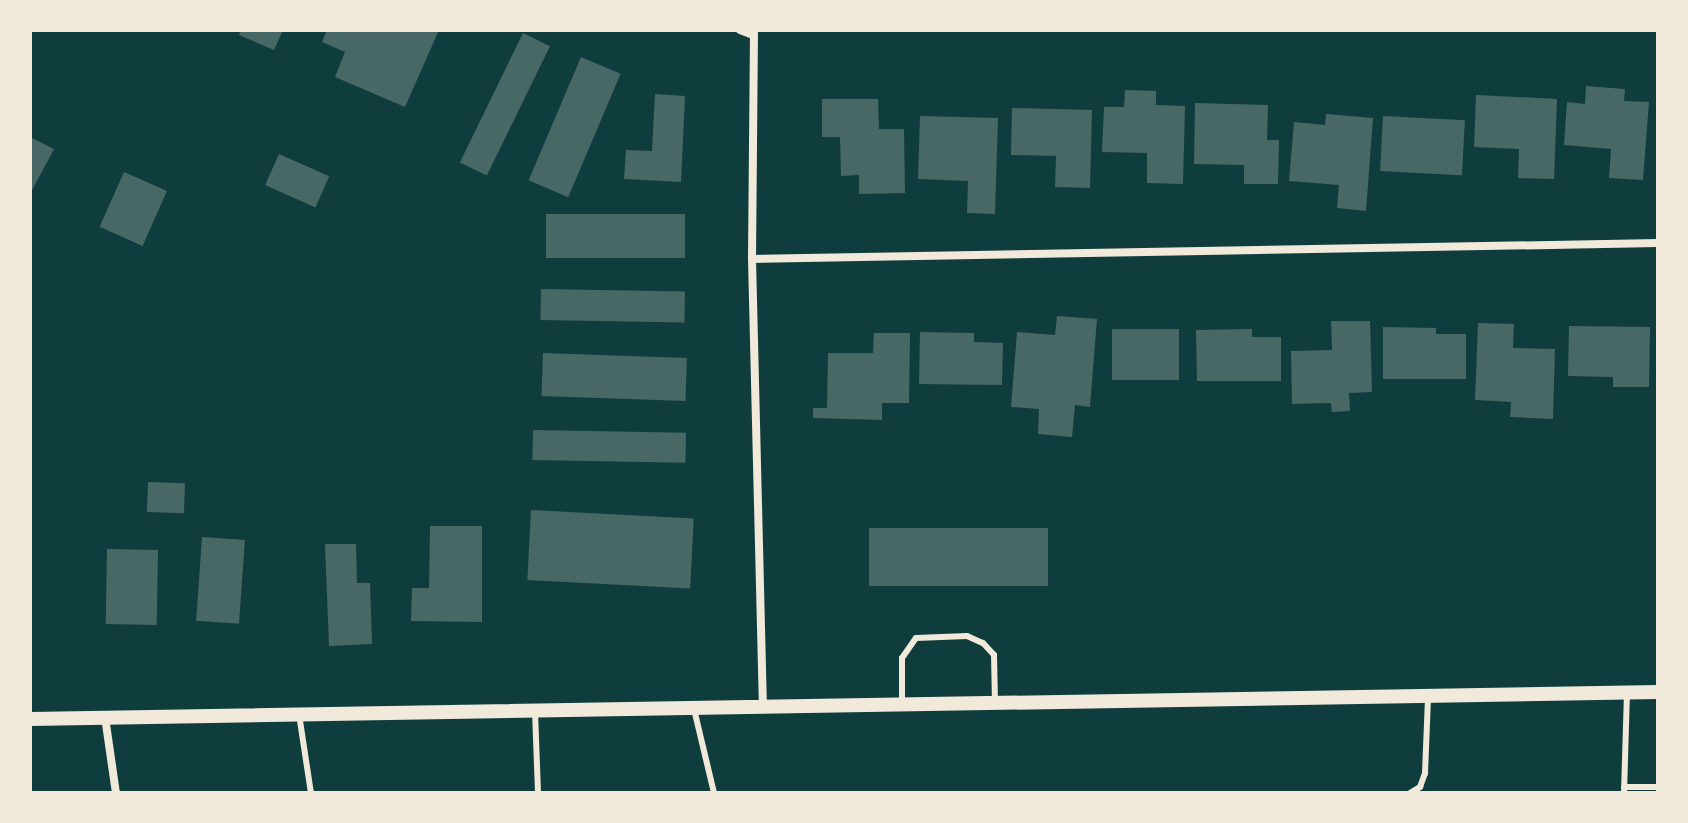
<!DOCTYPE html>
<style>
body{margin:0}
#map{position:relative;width:1688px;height:823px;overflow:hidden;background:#0f3d3e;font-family:Helvetica,sans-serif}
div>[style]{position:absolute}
.building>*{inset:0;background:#486865;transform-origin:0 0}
.service>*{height:6px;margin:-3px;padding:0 3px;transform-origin:3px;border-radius:3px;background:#f1e9da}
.minor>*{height:8px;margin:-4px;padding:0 4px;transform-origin:4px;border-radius:4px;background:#f1e9da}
.tertiary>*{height:14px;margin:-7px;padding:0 7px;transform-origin:7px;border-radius:7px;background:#f1e9da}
span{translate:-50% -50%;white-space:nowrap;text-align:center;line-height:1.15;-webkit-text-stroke:7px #f1e9da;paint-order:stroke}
.frame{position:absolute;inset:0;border:32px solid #f1e9da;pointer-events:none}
</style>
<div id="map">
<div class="building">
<i style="clip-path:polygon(241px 30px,283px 30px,274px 50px,239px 35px)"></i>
<i style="clip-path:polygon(327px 30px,439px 30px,405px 107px,335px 77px,345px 52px,322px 42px)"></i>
<i style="left:523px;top:33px;width:30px;height:144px;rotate:26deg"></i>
<i style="left:581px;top:57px;width:43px;height:134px;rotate:23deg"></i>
<i style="clip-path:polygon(1586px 86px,1625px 89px,1624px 101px,1649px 102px,1643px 180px,1609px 178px,1611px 149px,1564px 145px,1567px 102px,1585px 104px)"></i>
<i style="clip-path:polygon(1125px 90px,1156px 91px,1156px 105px,1185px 106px,1183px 184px,1147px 183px,1147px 153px,1102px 152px,1104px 107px,1124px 107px)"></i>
<i style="clip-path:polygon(655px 94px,685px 96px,681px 182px,624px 179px,626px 150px,652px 151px)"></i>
<i style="clip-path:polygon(1476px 95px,1557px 99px,1554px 179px,1518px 178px,1519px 149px,1474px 147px)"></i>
<i style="clip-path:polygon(822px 99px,878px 99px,879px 129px,904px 129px,905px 193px,859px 194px,859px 175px,841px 176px,840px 137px,822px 137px)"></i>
<i style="clip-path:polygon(1195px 103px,1268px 105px,1267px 140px,1279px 140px,1278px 184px,1244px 184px,1244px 165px,1194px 164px)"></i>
<i style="clip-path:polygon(1012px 108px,1092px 110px,1090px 188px,1055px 187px,1056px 156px,1011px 155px)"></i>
<i style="clip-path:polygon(1326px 114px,1373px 118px,1366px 211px,1337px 208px,1339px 185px,1289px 181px,1294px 122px,1325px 125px)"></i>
<i style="clip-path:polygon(920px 116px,998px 118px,995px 214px,967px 213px,968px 181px,918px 179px)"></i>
<i style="left:1383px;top:116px;width:82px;height:55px;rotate:3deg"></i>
<i style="clip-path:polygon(30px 137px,54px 149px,30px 194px)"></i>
<i style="left:279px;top:154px;width:55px;height:34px;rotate:24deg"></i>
<i style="left:124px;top:172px;width:47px;height:60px;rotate:24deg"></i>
<i style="left:546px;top:214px;width:139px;height:44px"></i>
<i style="left:541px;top:289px;width:144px;height:31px;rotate:1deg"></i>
<i style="clip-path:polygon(1057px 316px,1097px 319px,1090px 407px,1075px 405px,1072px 437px,1038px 434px,1039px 409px,1011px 407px,1017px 332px,1055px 335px)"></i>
<i style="clip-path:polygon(1331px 321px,1370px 321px,1372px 392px,1349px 393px,1350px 411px,1332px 412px,1331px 403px,1292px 404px,1291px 351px,1332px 350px)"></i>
<i style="clip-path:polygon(1478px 323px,1514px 324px,1513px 348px,1555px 349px,1553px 419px,1510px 417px,1511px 402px,1475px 400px)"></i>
<i style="clip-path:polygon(1569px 326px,1650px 327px,1649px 387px,1613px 387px,1613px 377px,1568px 376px)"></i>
<i style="clip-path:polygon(1383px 327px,1436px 328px,1436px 334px,1466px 334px,1466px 379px,1383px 379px)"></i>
<i style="left:1112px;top:329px;width:67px;height:51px"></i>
<i style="clip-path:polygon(1252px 329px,1252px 337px,1281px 337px,1281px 381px,1197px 381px,1196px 330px)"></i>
<i style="clip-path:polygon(920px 332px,974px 333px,974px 342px,1003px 343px,1002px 385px,919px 384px)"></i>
<i style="clip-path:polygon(874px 333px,910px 333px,909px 403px,882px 403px,882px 420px,813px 418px,813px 408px,827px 408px,828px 353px,873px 353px)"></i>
<i style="left:543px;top:353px;width:144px;height:43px;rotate:2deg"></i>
<i style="left:533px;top:430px;width:153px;height:30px;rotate:1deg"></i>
<i style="left:148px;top:482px;width:37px;height:30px;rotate:2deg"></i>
<i style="left:531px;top:510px;width:163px;height:70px;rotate:3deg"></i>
<i style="clip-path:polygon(430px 526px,482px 526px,482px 622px,411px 621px,412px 588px,429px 588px)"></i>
<i style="left:869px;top:528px;width:179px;height:58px"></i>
<i style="left:202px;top:537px;width:43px;height:84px;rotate:4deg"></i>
<i style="clip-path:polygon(325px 544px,356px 544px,357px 583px,370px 583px,372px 644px,329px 646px)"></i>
<i style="left:107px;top:549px;width:51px;height:75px;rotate:1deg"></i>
</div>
<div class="service">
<i style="left:902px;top:704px;width:46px;rotate:-90deg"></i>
<i style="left:902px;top:658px;width:24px;rotate:-55deg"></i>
<i style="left:916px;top:638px;width:51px;rotate:-2.2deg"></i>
<i style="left:967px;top:636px;width:17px;rotate:24deg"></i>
<i style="left:983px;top:643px;width:16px;rotate:47deg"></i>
<i style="left:994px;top:655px;width:49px;rotate:88.8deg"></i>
<i style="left:694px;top:709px;width:86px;rotate:76.6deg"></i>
<i style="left:535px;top:711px;width:82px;rotate:87.9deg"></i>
<i style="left:299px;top:714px;width:80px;rotate:81.4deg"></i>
<i style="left:1624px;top:787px;width:34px"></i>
<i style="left:1410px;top:793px;width:12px;rotate:-31deg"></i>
<i style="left:1420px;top:787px;width:15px;rotate:-70deg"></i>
<i style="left:1425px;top:773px;width:76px;rotate:-87.7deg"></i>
<i style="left:1624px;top:793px;width:100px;rotate:-88.3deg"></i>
</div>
<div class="minor">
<i style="left:740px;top:30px;width:14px;rotate:21deg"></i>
<i style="left:754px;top:30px;width:229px;rotate:90.5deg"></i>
<i style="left:752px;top:259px;width:449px;rotate:88.6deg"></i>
<i style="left:752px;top:259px;width:906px;rotate:-1.01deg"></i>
<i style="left:105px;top:717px;width:77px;rotate:81.8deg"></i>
</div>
<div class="tertiary">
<i style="left:30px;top:719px;width:1628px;rotate:-0.95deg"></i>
</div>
<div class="frame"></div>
</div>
